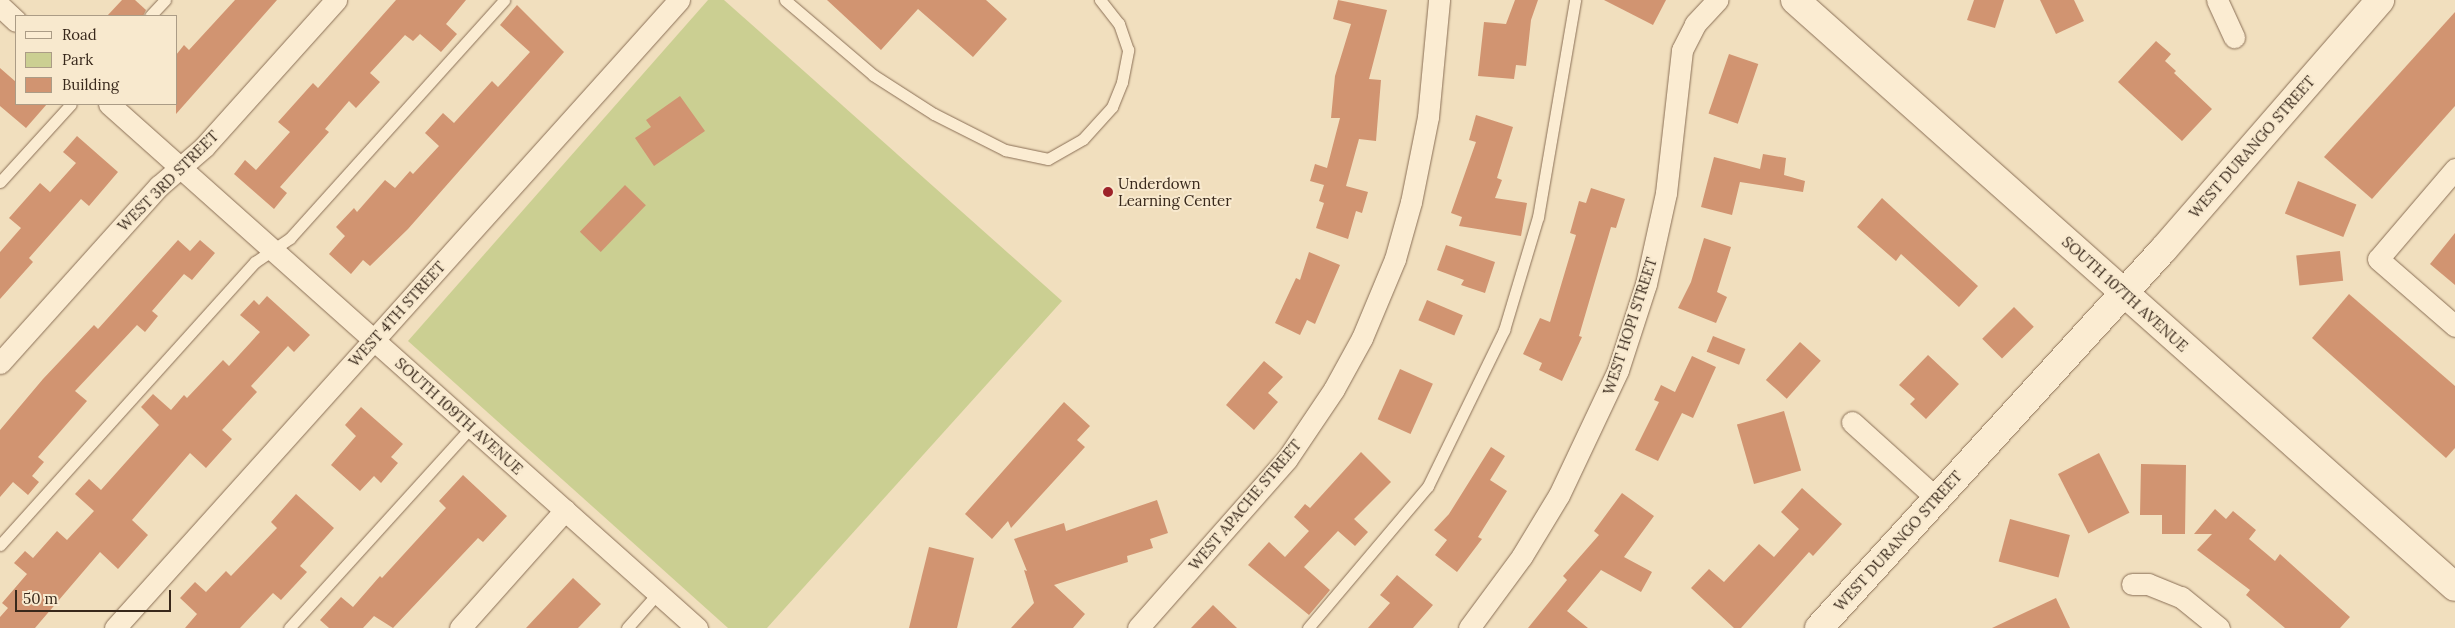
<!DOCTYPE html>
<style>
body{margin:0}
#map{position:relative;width:2455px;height:628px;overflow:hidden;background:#f1dfbe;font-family:Lora,serif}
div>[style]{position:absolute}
.green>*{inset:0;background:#cbcf92}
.building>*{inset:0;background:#d19471;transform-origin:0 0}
.roads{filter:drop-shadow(0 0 1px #8a6f56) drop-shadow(0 0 1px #8a6f56)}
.service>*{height:11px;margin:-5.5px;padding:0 5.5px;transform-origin:5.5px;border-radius:5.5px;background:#fbecd2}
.minor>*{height:21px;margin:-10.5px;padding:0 10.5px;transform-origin:10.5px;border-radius:10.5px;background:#fbecd2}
.tertiary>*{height:28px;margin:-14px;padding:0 14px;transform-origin:14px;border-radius:14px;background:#fbecd2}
.secondary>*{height:28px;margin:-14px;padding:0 14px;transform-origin:14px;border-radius:14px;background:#fbecd2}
.dots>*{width:14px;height:14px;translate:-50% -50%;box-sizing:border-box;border:2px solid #f8e9ce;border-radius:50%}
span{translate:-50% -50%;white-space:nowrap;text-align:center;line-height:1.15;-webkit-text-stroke:4px #f8e9ce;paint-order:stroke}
.street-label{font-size:15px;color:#38281b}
.poi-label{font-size:15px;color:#38281b}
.left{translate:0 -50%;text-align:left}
.legend{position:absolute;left:15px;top:15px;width:162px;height:90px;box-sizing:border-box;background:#f8e9ce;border:1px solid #ab9c86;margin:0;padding:6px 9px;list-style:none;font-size:15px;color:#38281b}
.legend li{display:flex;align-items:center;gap:10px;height:25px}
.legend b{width:25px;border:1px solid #ab9c86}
.scale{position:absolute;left:15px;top:590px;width:156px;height:22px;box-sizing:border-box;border:2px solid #38281b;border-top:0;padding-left:6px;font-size:15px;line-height:18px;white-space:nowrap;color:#38281b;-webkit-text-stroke:4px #f8e9ce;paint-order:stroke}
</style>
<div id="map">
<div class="green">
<i style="clip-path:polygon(708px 0,724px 0,1062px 301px,767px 628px,728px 628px,408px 341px)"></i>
</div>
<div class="building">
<i style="clip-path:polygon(122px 0,135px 0,146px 10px,143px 16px,107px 16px)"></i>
<i style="clip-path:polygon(235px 0,277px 0,176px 114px,176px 55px,184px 45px,189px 50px)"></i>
<i style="clip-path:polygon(396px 0,466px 0,446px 24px,457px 34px,441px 52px,420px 34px,413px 41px,405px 35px,370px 73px,380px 82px,356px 108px,349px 101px,325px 129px,329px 132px,280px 187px,287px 193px,274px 209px,234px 174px,245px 160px,256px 170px,290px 132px,278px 122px,313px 83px,318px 88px)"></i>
<i style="clip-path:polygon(827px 0,986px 0,1007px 19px,973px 57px,918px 9px,881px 50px)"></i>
<i style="clip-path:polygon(1338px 0,1387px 10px,1369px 79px,1381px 80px,1376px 141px,1359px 139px,1346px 186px,1368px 192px,1362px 213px,1356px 211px,1348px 239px,1316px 228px,1324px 203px,1319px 201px,1324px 185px,1310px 181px,1315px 164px,1327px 168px,1340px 118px,1331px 118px,1335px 76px,1351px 24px,1333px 19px)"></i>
<i style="clip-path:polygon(1515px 0,1538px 0,1531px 20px,1526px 66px,1516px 65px,1514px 79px,1478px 76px,1484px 22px,1506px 24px)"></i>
<i style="clip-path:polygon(1604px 0,1666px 0,1653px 25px)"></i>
<i style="clip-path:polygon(1974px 0,2004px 0,1995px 28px,1967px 20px)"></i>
<i style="clip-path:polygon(2040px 0,2074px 0,2084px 21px,2056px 34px)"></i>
<i style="clip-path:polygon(517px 5px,564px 52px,408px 229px,370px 266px,363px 260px,351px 274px,329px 254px,345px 236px,336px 227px,354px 208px,357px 212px,385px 180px,395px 188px,410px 171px,413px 174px,439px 146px,425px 133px,443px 113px,454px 123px,492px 81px,498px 87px,530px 52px,500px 25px)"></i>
<i style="clip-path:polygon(2455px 12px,2455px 106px,2372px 199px,2324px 157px)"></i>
<i style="clip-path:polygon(2156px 41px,2171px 54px,2165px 61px,2176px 71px,2174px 73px,2212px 109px,2182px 141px,2118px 82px)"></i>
<i style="left:1729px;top:54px;width:31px;height:63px;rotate:19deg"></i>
<i style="clip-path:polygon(0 68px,16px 82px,16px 104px,47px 104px,26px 128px,0 106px)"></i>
<i style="clip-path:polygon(680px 96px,705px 131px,654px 166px,635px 138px,651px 127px,646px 120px)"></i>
<i style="clip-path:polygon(1476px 115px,1513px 127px,1497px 178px,1502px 180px,1495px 198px,1527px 203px,1521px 236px,1459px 226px,1462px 217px,1451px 213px,1476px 142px,1469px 140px)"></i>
<i style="clip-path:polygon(77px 136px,118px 172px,89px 206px,81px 199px,29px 258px,33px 262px,0 299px,0 252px,21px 228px,9px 218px,40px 183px,50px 192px,76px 163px,63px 152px)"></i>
<i style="clip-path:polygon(1763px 154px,1786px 158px,1784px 175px,1805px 181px,1803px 192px,1740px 182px,1732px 215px,1701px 207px,1714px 157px,1760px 169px)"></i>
<i style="left:2298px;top:181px;width:63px;height:35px;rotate:22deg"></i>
<i style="left:625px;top:185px;width:29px;height:65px;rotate:44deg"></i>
<i style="clip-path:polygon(1591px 188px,1625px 199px,1616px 228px,1611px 227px,1579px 336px,1582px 337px,1562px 381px,1539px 370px,1542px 363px,1523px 354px,1540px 318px,1550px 322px,1576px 235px,1570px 233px,1579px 201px,1586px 203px)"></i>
<i style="clip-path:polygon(1882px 198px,1978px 286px,1959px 307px,1901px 254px,1896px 261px,1857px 227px)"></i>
<i style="clip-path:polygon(2455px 233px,2455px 285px,2430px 264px)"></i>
<i style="clip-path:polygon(1704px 238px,1731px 247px,1717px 292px,1727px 297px,1716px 323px,1678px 308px,1691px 282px)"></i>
<i style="clip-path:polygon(178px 240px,190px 251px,200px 240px,215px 253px,192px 280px,184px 274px,152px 311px,158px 316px,145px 332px,137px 325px,75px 391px,87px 401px,38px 457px,44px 462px,32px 476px,39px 482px,28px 495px,13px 482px,0 497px,0 430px,43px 379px,94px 325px,98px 329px)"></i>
<i style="clip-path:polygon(1446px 245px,1495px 262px,1485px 293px,1461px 285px,1464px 280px,1437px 270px)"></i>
<i style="left:2340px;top:251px;width:30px;height:44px;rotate:84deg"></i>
<i style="clip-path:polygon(1309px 252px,1340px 265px,1315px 324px,1307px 320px,1300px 335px,1275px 323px,1296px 278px,1300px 280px)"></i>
<i style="clip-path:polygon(2349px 294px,2455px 386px,2455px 448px,2446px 458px,2312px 338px)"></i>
<i style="clip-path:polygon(267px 296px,310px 335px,294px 352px,288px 346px,251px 386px,257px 392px,222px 430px,232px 439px,206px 468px,190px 453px,132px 520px,148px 535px,118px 569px,100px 552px,35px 628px,0 628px,0 617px,8px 608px,2px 603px,27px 574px,14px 563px,25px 551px,33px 558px,57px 531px,67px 540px,94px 511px,75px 494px,89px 479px,101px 490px,159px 425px,141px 407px,153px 394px,171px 410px,184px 395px,187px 398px,223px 360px,229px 366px,260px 332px,240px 315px,254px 300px,259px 305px)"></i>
<i style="left:1427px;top:300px;width:39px;height:22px;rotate:23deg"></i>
<i style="left:2014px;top:307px;width:28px;height:45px;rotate:45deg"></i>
<i style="left:1713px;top:336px;width:35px;height:17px;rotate:22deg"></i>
<i style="left:1800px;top:342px;width:28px;height:51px;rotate:42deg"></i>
<i style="clip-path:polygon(1928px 355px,1959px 384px,1926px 419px,1910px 404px,1915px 399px,1899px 385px)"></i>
<i style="clip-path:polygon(1692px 356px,1716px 367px,1693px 418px,1682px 413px,1658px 461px,1635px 450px,1659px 402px,1654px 400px,1661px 385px,1675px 392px)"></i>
<i style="clip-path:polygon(1264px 361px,1283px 377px,1268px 393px,1278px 402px,1254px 430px,1226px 405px)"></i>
<i style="left:1400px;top:369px;width:36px;height:55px;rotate:24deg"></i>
<i style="clip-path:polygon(1064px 402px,1090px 426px,1077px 440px,1085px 447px,1011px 528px,1008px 521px,992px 539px,965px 514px)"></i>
<i style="clip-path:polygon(361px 407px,403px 444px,391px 457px,398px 463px,381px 483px,374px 476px,360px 491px,331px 465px,356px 436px,345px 425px)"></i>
<i style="left:1784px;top:411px;width:62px;height:49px;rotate:74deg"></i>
<i style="clip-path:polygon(1491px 447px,1505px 456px,1490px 480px,1507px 491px,1478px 537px,1482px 539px,1457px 572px,1435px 555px,1447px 540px,1434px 530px,1449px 514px)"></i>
<i style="clip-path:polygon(1361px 452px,1391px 482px,1354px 519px,1368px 532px,1355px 546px,1338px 531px,1304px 567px,1330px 590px,1309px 615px,1248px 565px,1269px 542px,1285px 557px,1309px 531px,1294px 517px,1305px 504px,1310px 508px)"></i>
<i style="left:2099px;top:453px;width:67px;height:46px;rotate:63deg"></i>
<i style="clip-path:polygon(2141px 464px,2186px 465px,2185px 534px,2162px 534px,2162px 515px,2140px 515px)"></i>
<i style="clip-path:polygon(463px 475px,507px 516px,483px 542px,478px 538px,393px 628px,374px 616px,363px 628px,329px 628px,320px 620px,341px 597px,353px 607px,380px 576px,382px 578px,446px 508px,439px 501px)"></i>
<i style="clip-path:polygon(1802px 488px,1842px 524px,1813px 556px,1809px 552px,1741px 628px,1734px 628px,1691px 588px,1709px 569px,1724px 582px,1759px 544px,1774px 557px,1799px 529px,1781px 512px)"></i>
<i style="clip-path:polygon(1622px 493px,1654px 516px,1624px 557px,1652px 572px,1641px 592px,1601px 570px,1567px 611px,1588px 628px,1528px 628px,1567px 580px,1563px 576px,1599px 535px,1594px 531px)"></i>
<i style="clip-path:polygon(296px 494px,334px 528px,300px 566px,307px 572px,281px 600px,273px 593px,240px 628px,185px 628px,197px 614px,180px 598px,195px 582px,206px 592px,226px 571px,231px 576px,277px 528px,271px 522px)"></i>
<i style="clip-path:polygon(1157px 500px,1168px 533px,1150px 539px,1153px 548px,1127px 556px,1128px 562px,1054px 585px,1085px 614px,1073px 628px,1011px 628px,1034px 603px,1024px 570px,1027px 571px,1014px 539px,1064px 523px,1066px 531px)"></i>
<i style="clip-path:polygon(2215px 509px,2226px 519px,2233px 511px,2256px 530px,2249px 539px,2275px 561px,2280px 554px,2350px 617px,2340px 628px,2285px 628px,2246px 595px,2250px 590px,2197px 550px,2212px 534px,2194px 534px)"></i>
<i style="left:2010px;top:519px;width:62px;height:44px;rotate:15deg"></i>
<i style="clip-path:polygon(929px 547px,974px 558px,957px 628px,909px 628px)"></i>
<i style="clip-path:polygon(1397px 575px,1433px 605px,1413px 628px,1368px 628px,1390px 603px,1380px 595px)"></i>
<i style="clip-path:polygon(573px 578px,601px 604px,578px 628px,526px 628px)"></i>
<i style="clip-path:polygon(2056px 598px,2070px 628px,1992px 628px)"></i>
<i style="clip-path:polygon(1213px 605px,1237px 628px,1191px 628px)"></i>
</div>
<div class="roads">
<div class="service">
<i style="left:785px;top:0;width:116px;rotate:40.4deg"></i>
<i style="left:873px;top:75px;width:72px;rotate:32.6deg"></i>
<i style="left:934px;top:114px;width:80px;rotate:26.9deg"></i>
<i style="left:1005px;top:150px;width:44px;rotate:11.8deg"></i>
<i style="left:1048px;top:159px;width:40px;rotate:-29.7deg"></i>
<i style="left:1083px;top:139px;width:43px;rotate:-47.8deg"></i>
<i style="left:1112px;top:107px;width:27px;rotate:-68deg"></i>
<i style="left:1122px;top:82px;width:33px;rotate:-79deg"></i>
<i style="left:1128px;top:50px;width:28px;rotate:-109deg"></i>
<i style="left:1119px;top:24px;width:31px;rotate:-128deg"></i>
<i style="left:150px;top:16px;width:22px;rotate:-47deg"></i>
<i style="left:0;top:182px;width:105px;rotate:-47.7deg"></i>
<i style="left:0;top:545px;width:381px;rotate:-48deg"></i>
<i style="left:255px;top:262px;width:42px;rotate:-34.4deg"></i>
<i style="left:290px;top:238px;width:320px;rotate:-48deg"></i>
<i style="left:289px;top:628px;width:271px;rotate:-47.8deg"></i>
<i style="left:627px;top:628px;width:47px;rotate:-48.5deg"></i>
<i style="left:1308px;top:628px;width:186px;rotate:-49.8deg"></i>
<i style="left:1428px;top:486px;width:174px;rotate:-64deg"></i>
<i style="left:1504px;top:330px;width:118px;rotate:-73.3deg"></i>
<i style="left:1538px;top:217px;width:220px;rotate:-80.3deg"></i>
</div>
<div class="minor">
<i style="left:2217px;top:0;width:41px;rotate:65.3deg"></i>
<i style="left:0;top:6px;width:22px;rotate:43deg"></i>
<i style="left:109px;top:104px;width:788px;rotate:41.71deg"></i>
<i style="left:2455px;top:169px;width:118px;rotate:130.5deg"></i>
<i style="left:2378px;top:259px;width:102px;rotate:41deg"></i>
<i style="left:0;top:363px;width:238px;rotate:-48.1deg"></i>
<i style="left:159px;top:186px;width:60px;rotate:-40.9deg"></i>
<i style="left:204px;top:147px;width:198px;rotate:-48.1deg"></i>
<i style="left:1852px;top:422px;width:113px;rotate:42.1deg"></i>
<i style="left:2132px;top:584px;width:16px"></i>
<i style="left:2148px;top:584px;width:35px;rotate:22deg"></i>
<i style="left:2181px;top:597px;width:49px;rotate:39.2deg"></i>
<i style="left:115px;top:628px;width:844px;rotate:-48.07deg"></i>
<i style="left:460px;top:628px;width:158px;rotate:-48.3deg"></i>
<i style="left:1138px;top:628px;width:225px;rotate:-48.6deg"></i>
<i style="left:1287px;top:459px;width:84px;rotate:-56.1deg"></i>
<i style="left:1334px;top:389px;width:58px;rotate:-61.2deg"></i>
<i style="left:1362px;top:338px;width:86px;rotate:-67.3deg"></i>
<i style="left:1395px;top:259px;width:59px;rotate:-74.3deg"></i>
<i style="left:1411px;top:202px;width:87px;rotate:-78.7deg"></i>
<i style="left:1428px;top:117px;width:118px;rotate:-84.6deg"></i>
<i style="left:1469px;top:628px;width:89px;rotate:-53.6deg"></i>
<i style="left:1522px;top:556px;width:71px;rotate:-58.8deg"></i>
<i style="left:1559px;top:495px;width:138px;rotate:-64.7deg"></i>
<i style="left:1618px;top:370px;width:90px;rotate:-72deg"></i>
<i style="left:1646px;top:284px;width:93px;rotate:-77.6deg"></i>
<i style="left:1666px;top:193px;width:144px;rotate:-83.6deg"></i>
<i style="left:1682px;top:50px;width:29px;rotate:-63deg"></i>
<i style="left:1695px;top:24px;width:33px;rotate:-47deg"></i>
</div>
<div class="tertiary">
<i style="left:1819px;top:628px;width:511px;rotate:-47.7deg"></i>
<i style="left:2163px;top:250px;width:331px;rotate:-49deg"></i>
</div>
<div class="secondary">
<i style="left:1795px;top:0;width:883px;rotate:41.65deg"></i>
</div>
</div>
<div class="dots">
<i style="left:1108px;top:192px;background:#9d2229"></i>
</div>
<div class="street-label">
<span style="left:2252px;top:147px;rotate:-49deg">WEST DURANGO STREET</span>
<span style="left:168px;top:181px;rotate:-45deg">WEST 3RD STREET</span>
<span style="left:2125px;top:294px;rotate:42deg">SOUTH 107TH AVENUE</span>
<span style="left:397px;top:314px;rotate:-48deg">WEST 4TH STREET</span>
<span style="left:1630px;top:326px;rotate:-72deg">WEST HOPI STREET</span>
<span style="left:459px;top:416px;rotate:42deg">SOUTH 109TH AVENUE</span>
<span style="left:1245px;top:505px;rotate:-50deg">WEST APACHE STREET</span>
<span style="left:1898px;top:541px;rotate:-48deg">WEST DURANGO STREET</span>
</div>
<div class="poi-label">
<span class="left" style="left:1118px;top:192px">Underdown<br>Learning Center</span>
</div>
<ul class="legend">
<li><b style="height:6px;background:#fbecd2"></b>Road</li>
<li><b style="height:14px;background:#cbcf92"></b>Park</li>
<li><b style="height:14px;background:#d19471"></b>Building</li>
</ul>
<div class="scale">50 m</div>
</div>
